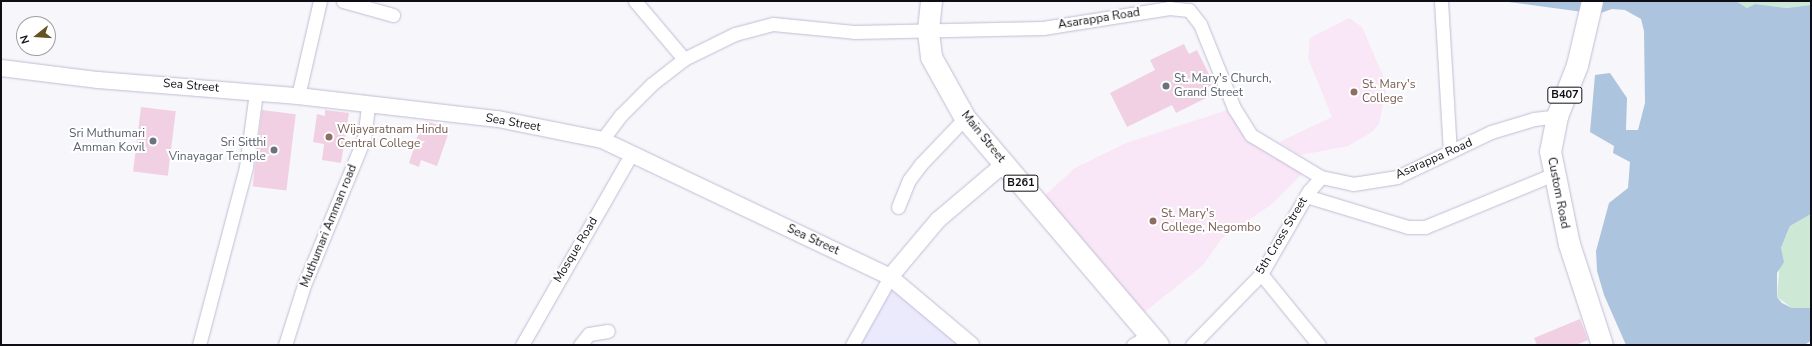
<!DOCTYPE html>
<style>
body{margin:0}
#map{position:relative;width:1812px;height:346px;overflow:hidden;background:#f7f6fb;font-family:"Nunito Sans",sans-serif}
div>[style]{position:absolute}
.built>*{inset:0;background:#ebe9fc}
.education>*{inset:0;background:#f9e6f7}
.green>*{inset:0;background:#cde9d6}
.water>*{inset:0;background:#acc4de}
.building>*{inset:0;background:#f1d0e4;transform-origin:0 0}
.roads{filter:drop-shadow(0 0 1px #c0bdd4) drop-shadow(0 0 1px #c0bdd4)}
.minor>*{height:13px;margin:-6.5px;padding:0 6.5px;transform-origin:6.5px;border-radius:6.5px;background:#fff}
.tertiary>*{height:16px;margin:-8px;padding:0 8px;transform-origin:8px;border-radius:8px;background:#fff}
.primary>*{height:21px;margin:-10.5px;padding:0 10.5px;transform-origin:10.5px;border-radius:10.5px;background:#fff}
.dots>*{width:11px;height:11px;translate:-50% -50%;box-sizing:border-box;border:2px solid #fff;border-radius:50%}
span{translate:-50% -50%;white-space:nowrap;text-align:center;line-height:1.15;-webkit-text-stroke:4px #fff;paint-order:stroke}
.shield-label span{padding:1px 3px;background:#fff;border:1px solid;border-radius:3px;-webkit-text-stroke-width:0}
.shield-label{font-size:11px;color:#0f0e16;font-weight:700}
.street-label{font-size:12px;color:#0f0e16}
.worship-label{font-size:12px;color:#5b616d}
.left{translate:0 -50%;text-align:left}
.right{translate:-100% -50%;text-align:right}
.education-label{font-size:12px;color:#785e54}
.frame{position:absolute;inset:0;border:2px solid #0f0e16;pointer-events:none}
.north{position:absolute;left:16px;top:16px;width:40px;height:40px;box-sizing:border-box;background:#fff;border:1px solid #9f9fa2;border-radius:50%;rotate:253deg;font-size:11px;font-weight:700;line-height:16px;text-align:center;color:#0f0e16}
.north::after{content:'';display:block;margin:auto;width:14px;height:18px;background:#665321;clip-path:polygon(50% 0,100% 100%,50% 72%,0 100%)}
</style>
<div id="map">
<div class="built">
<i style="clip-path:polygon(890px 277px,971px 345px,852px 345px)"></i>
</div>
<div class="education">
<i style="clip-path:polygon(1349px 18px,1362px 27px,1387px 85px,1379px 124px,1372px 132px,1348px 146px,1300px 155px,1279px 142px,1332px 117px,1308px 58px,1310px 38px)"></i>
<i style="clip-path:polygon(1234px 108px,1251px 135px,1305px 171px,1272px 204px,1222px 238px,1203px 265px,1140px 316px,1040px 200px,1075px 168px,1126px 143px)"></i>
</div>
<div class="green">
<i style="clip-path:polygon(1736px 1px,1811px 1px,1811px 5px,1787px 8px,1755px 4px,1747px 8px)"></i>
<i style="clip-path:polygon(1811px 214px,1811px 308px,1792px 308px,1777px 297px,1781px 248px,1790px 226px)"></i>
</div>
<div class="water">
<i style="clip-path:polygon(1501px 1px,1736px 1px,1747px 8px,1755px 4px,1787px 8px,1811px 5px,1811px 214px,1790px 226px,1787px 233px,1781px 248px,1784px 262px,1777px 273px,1777px 297px,1782px 303px,1792px 308px,1811px 308px,1811px 341px,1804px 345px,1626px 345px,1604px 295px,1597px 271px,1596px 251px,1609px 203px,1628px 188px,1630px 162px,1613px 153px,1614px 146px,1590px 132px,1595px 75px,1610px 73px,1627px 98px,1626px 130px,1638px 130px,1645px 103px,1644px 31px,1641px 19px,1625px 10px,1612px 9px,1598px 14px)"></i>
</div>
<div class="building">
<i style="clip-path:polygon(1184px 44px,1189px 54px,1197px 50px,1214px 84px,1206px 88px,1210px 96px,1176px 113px,1172px 105px,1127px 127px,1110px 93px,1155px 70px,1150px 60px)"></i>
<i style="left:141px;top:107px;width:35px;height:65px;rotate:7deg"></i>
<i style="left:262px;top:110px;width:34px;height:77px;rotate:7deg"></i>
<i style="clip-path:polygon(325px 110px,349px 113px,341px 163px,322px 160px,324px 144px,313px 142px,317px 114px,325px 116px)"></i>
<i style="clip-path:polygon(426px 121px,450px 129px,437px 166px,421px 160px,419px 167px,409px 163px,419px 132px,422px 133px)"></i>
<i style="clip-path:polygon(1580px 319px,1588px 340px,1576px 345px,1537px 345px,1534px 338px)"></i>
</div>
<div class="roads">
<div class="minor">
<i style="left:343px;top:1px;width:52px;rotate:15.6deg"></i>
<i style="left:635px;top:1px;width:76px;rotate:49.8deg"></i>
<i style="left:1441px;top:1px;width:151px;rotate:86.6deg"></i>
<i style="left:298px;top:96px;width:98px;rotate:-77deg"></i>
<i style="left:602px;top:140px;width:31px;rotate:-53deg"></i>
<i style="left:621px;top:115px;width:44px;rotate:-45deg"></i>
<i style="left:652px;top:84px;width:41px;rotate:-38deg"></i>
<i style="left:684px;top:59px;width:57px;rotate:-26.1deg"></i>
<i style="left:735px;top:34px;width:39px;rotate:-15deg"></i>
<i style="left:773px;top:24px;width:81px;rotate:5.6deg"></i>
<i style="left:854px;top:32px;width:189px;rotate:-1.2deg"></i>
<i style="left:1043px;top:28px;width:128px;rotate:-9deg"></i>
<i style="left:1169px;top:8px;width:20px;rotate:6deg"></i>
<i style="left:1189px;top:10px;width:18px;rotate:52deg"></i>
<i style="left:1200px;top:24px;width:91px;rotate:68deg"></i>
<i style="left:1234px;top:108px;width:32px;rotate:58deg"></i>
<i style="left:1251px;top:135px;width:82px;rotate:31deg"></i>
<i style="left:1321px;top:177px;width:33px;rotate:12deg"></i>
<i style="left:1353px;top:184px;width:45px;rotate:-9deg"></i>
<i style="left:1397px;top:177px;width:104px;rotate:-25.6deg"></i>
<i style="left:1491px;top:132px;width:45px;rotate:-16.8deg"></i>
<i style="left:1534px;top:119px;width:23px;rotate:-7deg"></i>
<i style="left:1306px;top:196px;width:107px;rotate:16.9deg"></i>
<i style="left:1408px;top:227px;width:17px"></i>
<i style="left:1425px;top:227px;width:137px;rotate:-22.3deg"></i>
<i style="left:898px;top:207px;width:29px;rotate:-68deg"></i>
<i style="left:909px;top:180px;width:20px;rotate:-53deg"></i>
<i style="left:921px;top:164px;width:64px;rotate:-46.3deg"></i>
<i style="left:1261px;top:274px;width:92px;rotate:50.8deg"></i>
<i style="left:199px;top:345px;width:184px;rotate:-75.2deg"></i>
<i style="left:246px;top:167px;width:76px;rotate:-82.4deg"></i>
<i style="left:285px;top:345px;width:63px;rotate:-72.4deg"></i>
<i style="left:304px;top:285px;width:158px;rotate:-67.7deg"></i>
<i style="left:364px;top:139px;width:33px;rotate:-83deg"></i>
<i style="left:522px;top:345px;width:219px;rotate:-60.2deg"></i>
<i style="left:580px;top:345px;width:14px;rotate:-51deg"></i>
<i style="left:589px;top:334px;width:19px;rotate:-9deg"></i>
<i style="left:852px;top:345px;width:78px;rotate:-60.8deg"></i>
<i style="left:1133px;top:345px;width:20px;rotate:-30deg"></i>
<i style="left:1192px;top:345px;width:99px;rotate:-45.8deg"></i>
<i style="left:1261px;top:274px;width:96px;rotate:-60deg"></i>
<i style="left:1309px;top:191px;width:18px;rotate:-49deg"></i>
</div>
<div class="tertiary">
<i style="left:1px;top:68px;width:98px;rotate:7.1deg"></i>
<i style="left:98px;top:80px;width:201px;rotate:4.6deg"></i>
<i style="left:298px;top:96px;width:201px;rotate:6.6deg"></i>
<i style="left:498px;top:119px;width:106px;rotate:11.4deg"></i>
<i style="left:602px;top:140px;width:319px;rotate:25.4deg"></i>
<i style="left:890px;top:277px;width:106px;rotate:40deg"></i>
<i style="left:890px;top:277px;width:75px;rotate:-49.9deg"></i>
<i style="left:938px;top:220px;width:87px;rotate:-40.3deg"></i>
</div>
<div class="primary">
<i style="left:931px;top:1px;width:31px;rotate:96deg"></i>
<i style="left:928px;top:32px;width:25px;rotate:83deg"></i>
<i style="left:931px;top:57px;width:70px;rotate:60.9deg"></i>
<i style="left:965px;top:118px;width:298px;rotate:49.6deg"></i>
<i style="left:1592px;top:1px;width:66px;rotate:103.2deg"></i>
<i style="left:1577px;top:65px;width:55px;rotate:111.4deg"></i>
<i style="left:1557px;top:116px;width:36px;rotate:101deg"></i>
<i style="left:1550px;top:151px;width:95px;rotate:78.5deg"></i>
<i style="left:1569px;top:244px;width:106px;rotate:71.9deg"></i>
</div>
</div>
<div class="dots">
<i style="left:1166px;top:86px;background:#6b7280"></i>
<i style="left:1354px;top:92px;background:#8d6e63"></i>
<i style="left:329px;top:137px;background:#8d6e63"></i>
<i style="left:153px;top:141px;background:#6b7280"></i>
<i style="left:274px;top:150px;background:#6b7280"></i>
<i style="left:1153px;top:221px;background:#8d6e63"></i>
</div>
<div class="shield-label">
<span style="left:1565px;top:95px">B407</span>
<span style="left:1021px;top:183px">B261</span>
</div>
<div class="street-label">
<span style="left:1099px;top:19px;rotate:-9deg">Asarappa Road</span>
<span style="left:191px;top:86px;rotate:5deg">Sea Street</span>
<span style="left:513px;top:123px;rotate:10deg">Sea Street</span>
<span style="left:983px;top:137px;rotate:51deg">Main Street</span>
<span style="left:1434px;top:159px;rotate:-24deg">Asarappa Road</span>
<span style="left:1558px;top:193px;rotate:79deg">Custom Road</span>
<span style="left:329px;top:226px;rotate:-68deg">Muthumari Amman road</span>
<span style="left:1282px;top:236px;rotate:-59deg">5th Cross Street</span>
<span style="left:813px;top:240px;rotate:25deg">Sea Street</span>
<span style="left:576px;top:250px;rotate:-59deg">Mosque Road</span>
</div>
<div class="worship-label">
<span class="left" style="left:1174px;top:86px">St. Mary's Church,<br>Grand Street</span>
<span class="right" style="left:145px;top:141px">Sri Muthumari<br>Amman Kovil</span>
<span class="right" style="left:266px;top:150px">Sri Sitthi<br>Vinayagar Temple</span>
</div>
<div class="education-label">
<span class="left" style="left:1362px;top:92px">St. Mary's<br>College</span>
<span class="left" style="left:337px;top:137px">Wijayaratnam Hindu<br>Central College</span>
<span class="left" style="left:1161px;top:221px">St. Mary's<br>College, Negombo</span>
</div>
<div class="frame"></div>
<div class="north">N</div>
</div>
